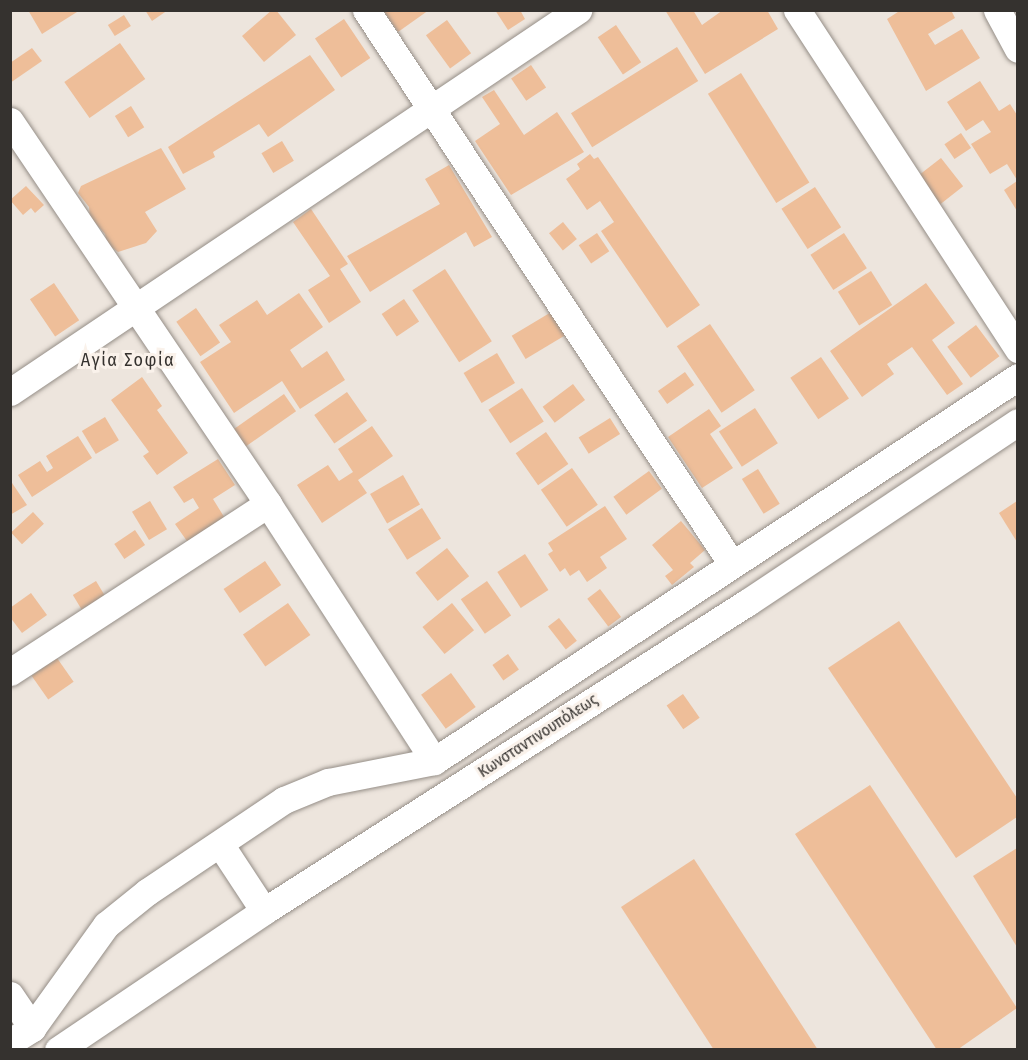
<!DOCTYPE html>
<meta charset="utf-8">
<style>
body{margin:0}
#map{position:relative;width:1028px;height:1060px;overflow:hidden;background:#ede5dd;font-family:"Fira Sans Condensed",sans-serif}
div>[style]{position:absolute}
.building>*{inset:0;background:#eebe99;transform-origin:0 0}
.roads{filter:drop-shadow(0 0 2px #958e87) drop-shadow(0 0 2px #958e87)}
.minor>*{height:27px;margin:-13.5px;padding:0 13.5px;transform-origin:13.5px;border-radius:13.5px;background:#fff}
span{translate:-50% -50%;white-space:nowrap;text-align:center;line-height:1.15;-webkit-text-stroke:6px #faf2eb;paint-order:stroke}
.street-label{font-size:16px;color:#35322f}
.neighbourhood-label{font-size:18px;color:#35322f;letter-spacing:1.5px}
.frame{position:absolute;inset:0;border:12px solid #35322f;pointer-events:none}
</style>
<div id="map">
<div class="building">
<i style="clip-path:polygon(28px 10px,76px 10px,77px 12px,42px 34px)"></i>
<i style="clip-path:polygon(145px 10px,168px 10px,152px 21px)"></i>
<i style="clip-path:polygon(272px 10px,276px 10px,296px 35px,264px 62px,242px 36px)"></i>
<i style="clip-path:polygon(383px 10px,429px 10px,398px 32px)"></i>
<i style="clip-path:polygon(495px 10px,520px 10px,525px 19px,508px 30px)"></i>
<i style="clip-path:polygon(665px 10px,693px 10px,702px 25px,723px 10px,767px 10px,778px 29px,705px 74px)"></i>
<i style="clip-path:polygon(901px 10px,951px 10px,955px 18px,928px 34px,935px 45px,962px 29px,980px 58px,926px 91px,887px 19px)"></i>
<i style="left:124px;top:15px;width:13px;height:19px;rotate:58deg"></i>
<i style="left:344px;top:19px;width:47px;height:35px;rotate:56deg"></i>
<i style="left:447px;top:20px;width:41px;height:26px;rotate:54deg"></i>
<i style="left:616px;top:25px;width:45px;height:22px;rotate:56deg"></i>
<i style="left:120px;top:43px;width:44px;height:68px;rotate:55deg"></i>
<i style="left:677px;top:47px;width:40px;height:125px;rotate:58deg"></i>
<i style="clip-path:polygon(32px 48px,42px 61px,10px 83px,10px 63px)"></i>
<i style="clip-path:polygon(310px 55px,335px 90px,268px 137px,259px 124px,213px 152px,215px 157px,183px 174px,168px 147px)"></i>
<i style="left:531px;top:65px;width:27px;height:24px;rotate:56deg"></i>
<i style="left:741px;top:73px;width:129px;height:39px;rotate:58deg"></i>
<i style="clip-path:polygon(980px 81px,999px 111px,1010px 104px,1017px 115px,1017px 180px,1007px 164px,990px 174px,971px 144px,991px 132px,983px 120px,966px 131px,947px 102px)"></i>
<i style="clip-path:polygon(494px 90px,524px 135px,557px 112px,584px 152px,511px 195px,475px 141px,500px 124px,482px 97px)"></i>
<i style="left:131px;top:106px;width:25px;height:19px;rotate:58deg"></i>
<i style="left:961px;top:133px;width:18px;height:20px;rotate:56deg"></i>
<i style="left:282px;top:141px;width:23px;height:24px;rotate:59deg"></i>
<i style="clip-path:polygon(161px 148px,186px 189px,145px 212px,157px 231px,146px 243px,118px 252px,107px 244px,105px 234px,90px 217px,89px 207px,78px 193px,81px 186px)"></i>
<i style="clip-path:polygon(590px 154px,594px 159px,598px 157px,700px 305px,667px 328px,601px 231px,614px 222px,600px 201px,587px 210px,566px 179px,580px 169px,577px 164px)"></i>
<i style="left:941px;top:158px;width:36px;height:29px;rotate:52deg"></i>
<i style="clip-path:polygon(449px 165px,492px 237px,474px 247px,466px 232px,370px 292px,347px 256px,440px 204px,425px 179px)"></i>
<i style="clip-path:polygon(1017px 181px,1017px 211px,1004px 190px)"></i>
<i style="clip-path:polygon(26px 186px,44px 205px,35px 213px,31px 208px,23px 215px,10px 200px)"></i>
<i style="left:815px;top:187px;width:48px;height:40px;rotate:57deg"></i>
<i style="clip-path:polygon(311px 209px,348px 264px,340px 269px,361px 302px,329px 323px,308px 290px,330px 276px,293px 222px)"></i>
<i style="left:563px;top:222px;width:22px;height:18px;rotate:51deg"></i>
<i style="left:597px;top:233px;width:22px;height:22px;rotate:56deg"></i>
<i style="left:844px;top:233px;width:42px;height:40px;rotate:57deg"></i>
<i style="left:445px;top:269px;width:86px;height:39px;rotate:57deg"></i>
<i style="left:871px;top:271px;width:40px;height:39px;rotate:58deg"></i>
<i style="left:54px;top:283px;width:45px;height:29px;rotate:56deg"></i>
<i style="clip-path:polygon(926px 283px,955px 323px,932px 340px,963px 384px,947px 395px,912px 347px,887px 364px,894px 374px,862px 397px,830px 351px)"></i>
<i style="clip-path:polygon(299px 293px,323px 327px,290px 350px,302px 368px,327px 351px,345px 380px,300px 409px,282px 381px,234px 413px,200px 362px,231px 342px,219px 325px,257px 300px,267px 315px)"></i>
<i style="left:404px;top:299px;width:27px;height:27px;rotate:56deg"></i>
<i style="left:196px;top:308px;width:42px;height:24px;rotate:55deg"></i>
<i style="left:558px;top:308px;width:27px;height:54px;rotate:59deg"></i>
<i style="left:710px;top:324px;width:80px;height:40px;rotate:56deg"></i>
<i style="left:976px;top:325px;width:39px;height:36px;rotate:53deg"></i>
<i style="left:497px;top:353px;width:35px;height:39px;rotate:59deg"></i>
<i style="left:821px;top:357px;width:50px;height:37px;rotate:56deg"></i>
<i style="left:685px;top:372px;width:16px;height:33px;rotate:55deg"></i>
<i style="clip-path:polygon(142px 377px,162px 406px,157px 410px,188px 453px,157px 475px,143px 456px,149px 452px,111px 400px)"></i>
<i style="left:573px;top:384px;width:20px;height:38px;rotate:53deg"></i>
<i style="left:522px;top:388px;width:40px;height:40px;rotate:57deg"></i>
<i style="left:347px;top:392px;width:35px;height:40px;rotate:55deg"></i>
<i style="left:284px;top:394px;width:21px;height:64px;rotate:55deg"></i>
<i style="left:755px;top:408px;width:42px;height:43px;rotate:57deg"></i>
<i style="clip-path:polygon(709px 409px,721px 426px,710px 434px,733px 468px,702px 488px,668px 437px)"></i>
<i style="left:105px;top:417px;width:27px;height:27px;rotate:59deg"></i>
<i style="left:610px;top:418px;width:19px;height:37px;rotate:58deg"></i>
<i style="clip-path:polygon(372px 426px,393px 456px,358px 480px,367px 493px,322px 523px,297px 485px,328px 465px,339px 481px,353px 472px,338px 449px)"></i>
<i style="left:546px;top:432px;width:39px;height:37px;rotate:55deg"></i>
<i style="clip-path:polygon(78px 436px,92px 458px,32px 497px,18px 475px,40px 461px,47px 472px,53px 468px,46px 456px)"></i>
<i style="clip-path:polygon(218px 459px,235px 485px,213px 499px,226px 520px,189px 544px,175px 524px,199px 508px,193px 498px,184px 503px,173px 487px)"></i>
<i style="left:572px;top:468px;width:45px;height:38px;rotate:55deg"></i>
<i style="left:758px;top:469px;width:41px;height:19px;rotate:58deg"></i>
<i style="left:649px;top:471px;width:22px;height:44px;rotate:54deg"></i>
<i style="left:403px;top:475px;width:34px;height:38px;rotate:60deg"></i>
<i style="clip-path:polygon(10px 480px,27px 505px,10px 515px)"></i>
<i style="left:150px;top:501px;width:33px;height:21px;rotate:59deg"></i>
<i style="clip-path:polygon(1017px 501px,1017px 542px,999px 513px)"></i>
<i style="clip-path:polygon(605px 506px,627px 539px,600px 557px,607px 568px,587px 582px,579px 570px,570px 576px,565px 568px,560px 572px,548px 554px,553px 551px,548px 543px)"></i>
<i style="left:422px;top:508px;width:36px;height:40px;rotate:58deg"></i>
<i style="left:33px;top:512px;width:16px;height:30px;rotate:47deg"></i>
<i style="clip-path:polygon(681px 521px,705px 550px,690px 563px,694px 567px,672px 585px,665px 576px,673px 570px,652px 545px)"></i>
<i style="left:135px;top:530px;width:18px;height:25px;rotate:56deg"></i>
<i style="left:447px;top:548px;width:36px;height:40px;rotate:52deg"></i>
<i style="left:525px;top:554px;width:43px;height:33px;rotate:57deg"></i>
<i style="left:265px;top:561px;width:29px;height:50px;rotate:56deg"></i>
<i style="left:96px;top:581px;width:17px;height:27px;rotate:59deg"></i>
<i style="left:487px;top:581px;width:42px;height:32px;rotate:55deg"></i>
<i style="left:600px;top:589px;width:35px;height:16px;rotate:53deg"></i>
<i style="clip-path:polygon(31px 593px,47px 615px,22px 633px,10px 617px,10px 608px)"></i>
<i style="left:288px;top:603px;width:39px;height:55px;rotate:55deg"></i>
<i style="left:452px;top:603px;width:35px;height:38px;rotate:51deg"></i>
<i style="left:559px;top:618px;width:29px;height:14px;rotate:52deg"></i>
<i style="clip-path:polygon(899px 621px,1017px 798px,1017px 817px,956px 858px,828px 668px)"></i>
<i style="left:508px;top:654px;width:19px;height:19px;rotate:55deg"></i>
<i style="left:57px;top:658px;width:29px;height:31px;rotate:55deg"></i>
<i style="left:451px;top:673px;width:42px;height:37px;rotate:54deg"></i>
<i style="left:683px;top:694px;width:29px;height:20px;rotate:55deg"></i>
<i style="clip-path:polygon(870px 785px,1017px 1008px,957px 1050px,937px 1050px,795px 834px)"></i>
<i style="clip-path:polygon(1017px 848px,1017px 947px,973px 876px)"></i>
<i style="clip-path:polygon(694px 859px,818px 1050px,714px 1050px,621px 907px)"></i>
</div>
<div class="roads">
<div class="minor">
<i style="left:366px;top:10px;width:664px;rotate:56.55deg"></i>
<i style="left:797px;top:10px;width:405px;rotate:56.9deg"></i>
<i style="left:997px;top:10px;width:44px;rotate:61.7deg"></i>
<i style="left:10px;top:121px;width:462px;rotate:56deg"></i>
<i style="left:268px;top:504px;width:306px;rotate:57.1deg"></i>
<i style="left:10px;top:392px;width:685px;rotate:-33.92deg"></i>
<i style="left:10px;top:672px;width:308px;rotate:-33.1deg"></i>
<i style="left:220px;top:844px;width:80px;rotate:56.7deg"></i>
<i style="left:10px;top:995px;width:40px;rotate:56deg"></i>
<i style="left:10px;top:1042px;width:26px;rotate:-32deg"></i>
<i style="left:32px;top:1028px;width:127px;rotate:-54.3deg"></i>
<i style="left:106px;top:925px;width:53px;rotate:-38.8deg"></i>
<i style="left:147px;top:892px;width:165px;rotate:-33.9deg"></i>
<i style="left:284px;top:800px;width:48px;rotate:-22.2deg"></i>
<i style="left:328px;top:782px;width:108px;rotate:-11.2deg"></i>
<i style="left:434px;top:761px;width:699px;rotate:-33.33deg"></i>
<i style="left:58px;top:1050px;width:249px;rotate:-34deg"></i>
<i style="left:264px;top:911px;width:574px;rotate:-32.56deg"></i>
<i style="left:748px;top:602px;width:324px;rotate:-33.7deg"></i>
</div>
</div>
<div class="street-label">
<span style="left:538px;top:736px;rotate:-33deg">Κωνσταντινουπόλεως</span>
</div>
<div class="neighbourhood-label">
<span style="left:128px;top:360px">Αγία Σοφία</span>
</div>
<div class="frame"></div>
</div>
